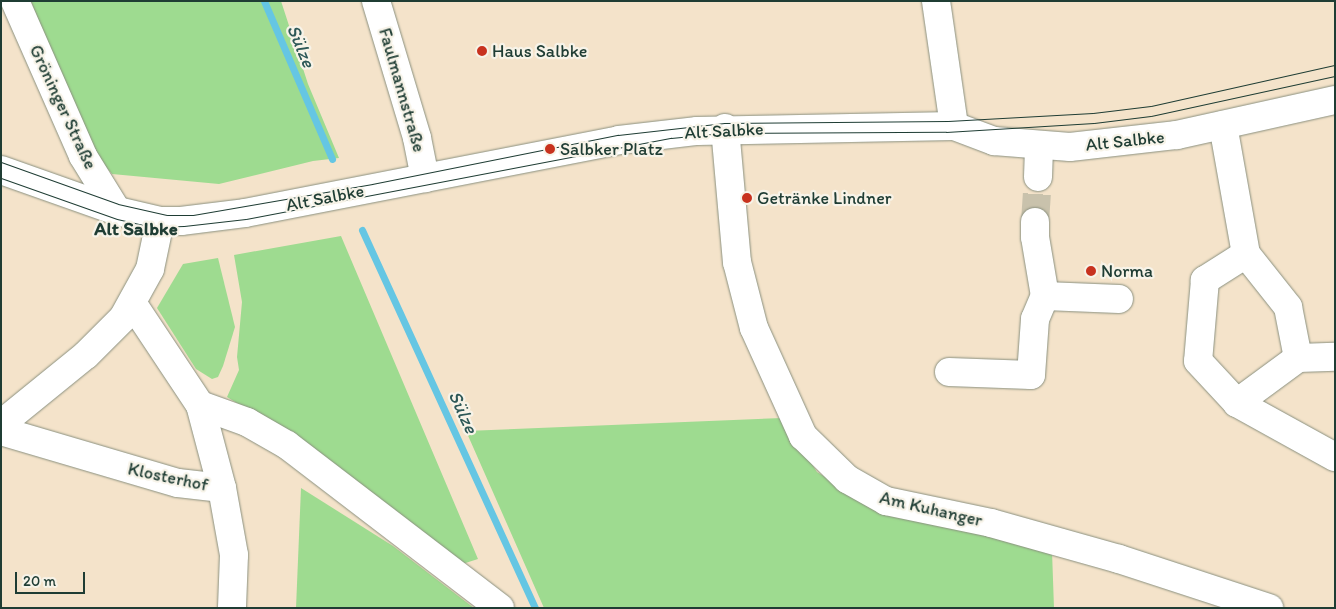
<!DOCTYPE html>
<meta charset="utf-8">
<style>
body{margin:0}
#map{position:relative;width:1336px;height:609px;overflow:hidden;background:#f4e3ca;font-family:Itim,sans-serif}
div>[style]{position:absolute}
.green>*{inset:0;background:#9edb90}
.stream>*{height:7px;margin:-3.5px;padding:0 3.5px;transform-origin:3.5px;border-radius:3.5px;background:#65c6e3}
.minor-tunnel>*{height:28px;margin-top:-14px;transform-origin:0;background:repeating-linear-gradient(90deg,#c9c2ac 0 28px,transparent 0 42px)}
.roads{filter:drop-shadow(0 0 1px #8a907f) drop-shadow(0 0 1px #8a907f)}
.minor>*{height:28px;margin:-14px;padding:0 14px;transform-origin:14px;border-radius:14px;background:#fff}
.major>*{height:28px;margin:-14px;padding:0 14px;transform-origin:14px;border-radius:14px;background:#fff}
.tram>*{height:1px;margin:-0.5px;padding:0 0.5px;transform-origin:0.5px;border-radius:0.5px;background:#1f3d34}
.dots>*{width:14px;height:14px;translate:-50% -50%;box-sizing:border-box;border:2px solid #f7f3e8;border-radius:50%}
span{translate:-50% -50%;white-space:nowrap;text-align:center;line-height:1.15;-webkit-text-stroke:4.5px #f7f3e8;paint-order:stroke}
.poi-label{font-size:18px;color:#1f3d34}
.left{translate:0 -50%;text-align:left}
.street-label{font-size:18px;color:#1f3d34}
.water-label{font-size:19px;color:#2d5857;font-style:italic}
.neighbourhood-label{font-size:19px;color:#1f3d34;font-weight:700}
.frame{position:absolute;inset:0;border:2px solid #1f3d34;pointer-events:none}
.scale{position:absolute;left:15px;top:572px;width:70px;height:22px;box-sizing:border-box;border:2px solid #1f3d34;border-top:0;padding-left:6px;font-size:15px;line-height:18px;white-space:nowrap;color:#1f3d34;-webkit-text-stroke:4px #f7f3e8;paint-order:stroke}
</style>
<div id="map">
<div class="green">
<i style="clip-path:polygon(31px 1px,281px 1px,308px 84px,339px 158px,313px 161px,219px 184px,112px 174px,95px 154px,52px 58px)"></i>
<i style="clip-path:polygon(341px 236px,478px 559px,456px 566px,278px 428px,227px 397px,239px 370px,237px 357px,242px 302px,234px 255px)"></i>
<i style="clip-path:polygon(218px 258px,235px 327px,223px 366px,218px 377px,212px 379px,196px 369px,157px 308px,183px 264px)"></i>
<i style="clip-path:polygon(782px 418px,817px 472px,850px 492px,1052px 551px,1054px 608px,544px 608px,466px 431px)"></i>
<i style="clip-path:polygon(301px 488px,393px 546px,474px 608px,296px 608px)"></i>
</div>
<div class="stream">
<i style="left:264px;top:1px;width:172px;rotate:66.7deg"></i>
<i style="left:362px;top:230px;width:416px;rotate:65.4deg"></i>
</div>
<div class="minor-tunnel">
<i style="left:1035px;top:222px;width:45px;rotate:-86.2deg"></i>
</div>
<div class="roads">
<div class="minor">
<i style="left:15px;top:1px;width:169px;rotate:66.3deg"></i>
<i style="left:83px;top:156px;width:65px;rotate:58.3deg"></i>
<i style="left:936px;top:1px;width:126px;rotate:81.8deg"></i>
<i style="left:1223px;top:125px;width:131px;rotate:79.9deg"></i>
<i style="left:1246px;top:254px;width:68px;rotate:51.6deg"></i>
<i style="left:1288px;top:307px;width:52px;rotate:78.9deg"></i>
<i style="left:1298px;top:358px;width:76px;rotate:143.6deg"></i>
<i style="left:725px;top:128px;width:135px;rotate:84.9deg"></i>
<i style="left:737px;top:262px;width:68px;rotate:75.6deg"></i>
<i style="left:754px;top:328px;width:119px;rotate:65.6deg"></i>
<i style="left:803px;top:436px;width:62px;rotate:44.3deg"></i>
<i style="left:847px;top:479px;width:45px;rotate:29.4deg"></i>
<i style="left:886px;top:501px;width:107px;rotate:11.8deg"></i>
<i style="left:991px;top:523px;width:133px;rotate:15.7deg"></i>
<i style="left:1119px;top:559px;width:158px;rotate:18.1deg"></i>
<i style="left:1038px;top:177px;width:30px;rotate:-88deg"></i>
<i style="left:1035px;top:222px;width:15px;rotate:90deg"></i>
<i style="left:1035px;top:237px;width:60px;rotate:80.4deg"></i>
<i style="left:1045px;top:296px;width:74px;rotate:2.3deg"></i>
<i style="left:1246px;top:254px;width:49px;rotate:147.6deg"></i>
<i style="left:1205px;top:280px;width:81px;rotate:94.9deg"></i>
<i style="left:1198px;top:361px;width:57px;rotate:47.1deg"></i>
<i style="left:1237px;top:403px;width:112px;rotate:28.9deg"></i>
<i style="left:1298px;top:358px;width:37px;rotate:-2deg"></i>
<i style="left:949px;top:372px;width:82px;rotate:2.1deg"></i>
<i style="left:1031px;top:375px;width:56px;rotate:-85.9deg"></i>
<i style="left:1035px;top:319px;width:25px;rotate:-67deg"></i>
<i style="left:200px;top:405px;width:50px;rotate:19.9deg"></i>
<i style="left:247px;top:422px;width:46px;rotate:29.9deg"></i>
<i style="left:287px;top:445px;width:268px;rotate:37.4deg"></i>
<i style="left:1px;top:424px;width:109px;rotate:-39.1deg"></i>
<i style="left:86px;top:355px;width:52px;rotate:-45deg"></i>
<i style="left:123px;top:318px;width:56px;rotate:-61.1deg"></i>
<i style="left:150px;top:269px;width:49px;rotate:-78.2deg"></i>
<i style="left:1px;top:431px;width:184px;rotate:16.4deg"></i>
<i style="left:178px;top:483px;width:44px;rotate:6.5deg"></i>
<i style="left:222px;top:488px;width:86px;rotate:-104.8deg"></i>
<i style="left:200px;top:405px;width:121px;rotate:-123.6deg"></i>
<i style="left:222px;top:488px;width:68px;rotate:79.8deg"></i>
<i style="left:234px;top:555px;width:53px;rotate:92.2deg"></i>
</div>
<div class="major">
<i style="left:376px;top:1px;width:143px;rotate:73.3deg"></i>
<i style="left:417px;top:138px;width:41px;rotate:78.7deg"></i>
<i style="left:1px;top:170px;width:123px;rotate:19.5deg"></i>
<i style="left:117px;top:211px;width:44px;rotate:13.1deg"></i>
<i style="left:160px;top:221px;width:21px"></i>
<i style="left:181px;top:221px;width:64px;rotate:-7.1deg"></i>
<i style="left:245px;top:213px;width:381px;rotate:-11deg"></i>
<i style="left:619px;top:140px;width:79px;rotate:-6.6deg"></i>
<i style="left:697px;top:131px;width:257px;rotate:-1.1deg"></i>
<i style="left:954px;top:126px;width:43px;rotate:20.6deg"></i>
<i style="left:994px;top:141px;width:76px;rotate:4.5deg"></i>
<i style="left:1070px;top:147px;width:108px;rotate:-6.4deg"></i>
<i style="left:1177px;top:135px;width:162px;rotate:-12.5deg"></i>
</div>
</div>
<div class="tram">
<i style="left:1px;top:162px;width:124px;rotate:19.7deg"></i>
<i style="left:118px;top:204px;width:50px;rotate:12.7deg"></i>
<i style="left:167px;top:215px;width:26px"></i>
<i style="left:193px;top:215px;width:182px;rotate:-9.8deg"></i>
<i style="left:372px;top:184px;width:251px;rotate:-11.3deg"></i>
<i style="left:618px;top:135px;width:107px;rotate:-6.5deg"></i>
<i style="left:724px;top:123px;width:224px;rotate:-0.5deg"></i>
<i style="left:948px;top:121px;width:145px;rotate:-3.2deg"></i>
<i style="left:1093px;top:113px;width:58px;rotate:-6.9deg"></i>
<i style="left:1151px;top:106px;width:189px;rotate:-12.6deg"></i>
<i style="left:1px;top:178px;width:123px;rotate:19.5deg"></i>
<i style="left:117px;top:219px;width:37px;rotate:13deg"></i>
<i style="left:153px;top:227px;width:31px;rotate:-2deg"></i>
<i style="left:184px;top:226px;width:62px;rotate:-6.4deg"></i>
<i style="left:246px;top:219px;width:433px;rotate:-10.8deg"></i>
<i style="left:671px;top:138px;width:51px;rotate:-5.6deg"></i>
<i style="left:722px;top:133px;width:224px;rotate:-0.3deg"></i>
<i style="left:946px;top:132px;width:148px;rotate:-3.5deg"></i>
<i style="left:1094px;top:123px;width:57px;rotate:-7deg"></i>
<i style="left:1151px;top:116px;width:188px;rotate:-12.3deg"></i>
</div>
<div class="dots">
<i style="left:482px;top:51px;background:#c8321e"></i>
<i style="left:550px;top:149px;background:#c8321e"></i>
<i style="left:747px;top:198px;background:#c8321e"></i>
<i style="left:1091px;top:271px;background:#c8321e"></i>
</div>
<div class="poi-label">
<span class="left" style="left:492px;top:51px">Haus Salbke</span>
<span class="left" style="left:560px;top:149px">Salbker Platz</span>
<span class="left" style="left:757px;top:198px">Getränke Lindner</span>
<span class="left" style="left:1101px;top:271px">Norma</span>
</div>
<div class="street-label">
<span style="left:402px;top:90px;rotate:74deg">Faulmannstraße</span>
<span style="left:63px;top:107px;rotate:65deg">Gröninger Straße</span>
<span style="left:724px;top:131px;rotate:-3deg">Alt Salbke</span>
<span style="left:1125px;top:141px;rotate:-6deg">Alt Salbke</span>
<span style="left:325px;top:198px;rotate:-11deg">Alt Salbke</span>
<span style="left:168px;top:477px;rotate:12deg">Klosterhof</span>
<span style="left:931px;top:509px;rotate:13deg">Am Kuhanger</span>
</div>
<div class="water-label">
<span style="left:301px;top:46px;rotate:67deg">Sülze</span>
<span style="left:463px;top:412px;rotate:65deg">Sülze</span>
</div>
<div class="neighbourhood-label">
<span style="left:136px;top:229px">Alt Salbke</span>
</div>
<div class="frame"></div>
<div class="scale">20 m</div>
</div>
